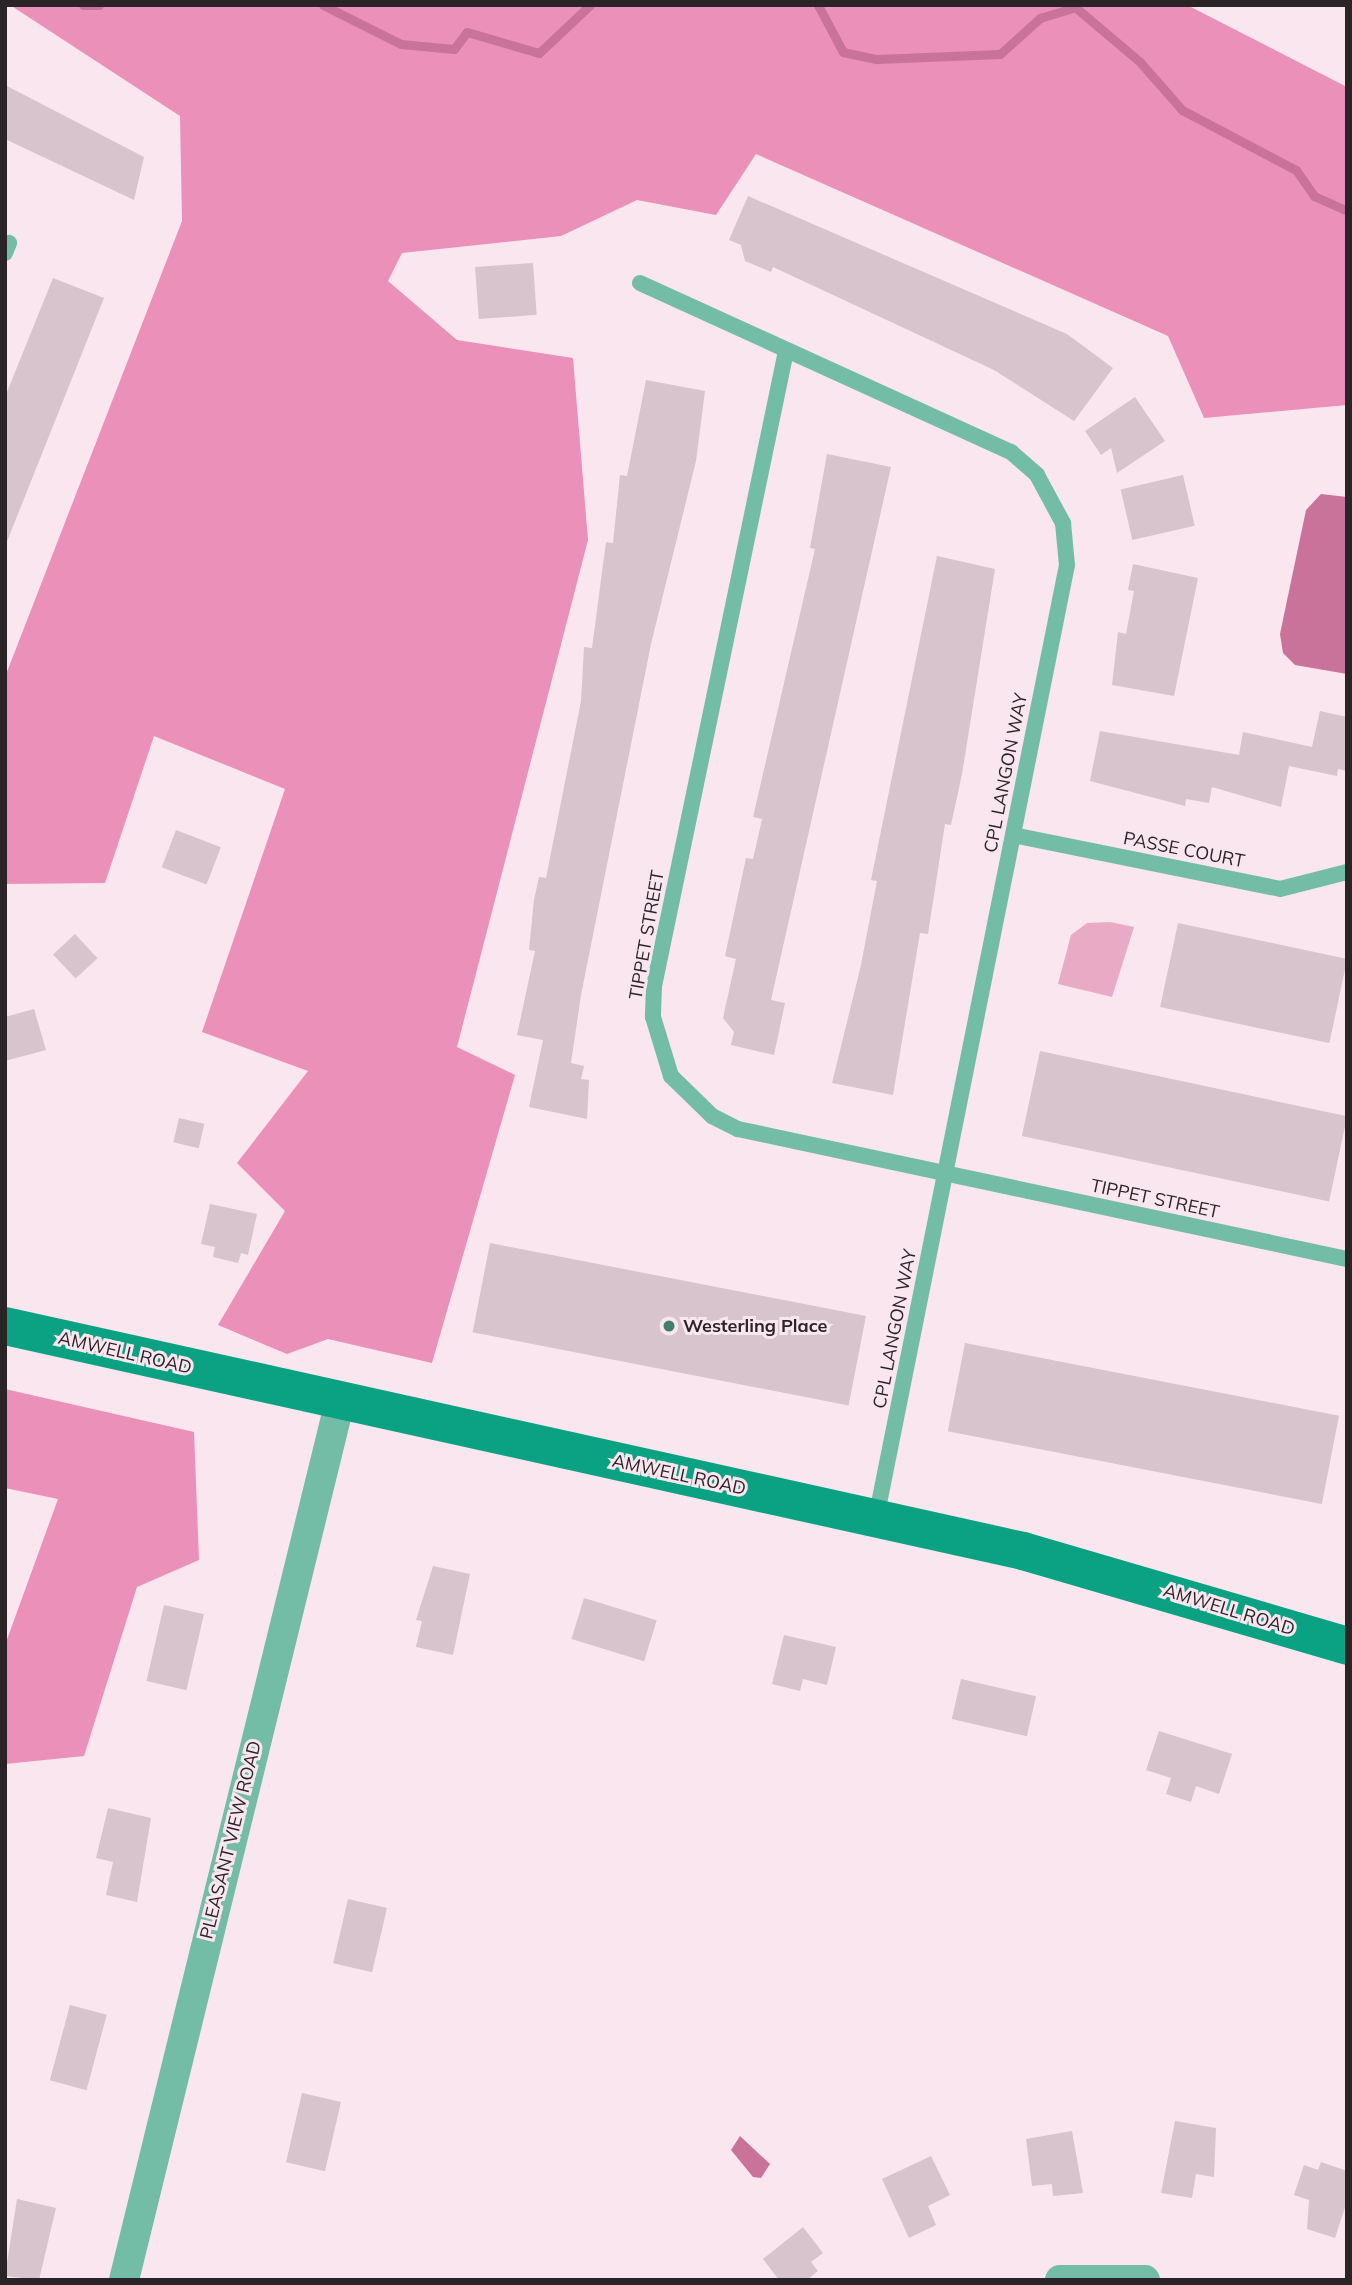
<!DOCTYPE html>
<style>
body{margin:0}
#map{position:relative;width:1352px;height:2285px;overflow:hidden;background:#fae6ee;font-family:Mulish,sans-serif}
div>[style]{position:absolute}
.green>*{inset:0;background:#e8aac5}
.forest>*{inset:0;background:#ea90b9}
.water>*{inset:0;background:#c9729a}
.stream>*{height:9px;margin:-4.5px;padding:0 4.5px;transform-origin:4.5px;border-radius:4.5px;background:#c9729a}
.building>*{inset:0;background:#d7c4cc;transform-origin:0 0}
.lane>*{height:16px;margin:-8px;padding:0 8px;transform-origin:8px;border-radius:8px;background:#73bca5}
.street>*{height:30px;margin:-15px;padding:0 15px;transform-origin:15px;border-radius:15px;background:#73bca5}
.secondary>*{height:38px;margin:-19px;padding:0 19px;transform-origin:19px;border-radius:19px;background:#0aa282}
.dots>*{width:19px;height:19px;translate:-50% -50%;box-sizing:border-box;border:4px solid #fae6ee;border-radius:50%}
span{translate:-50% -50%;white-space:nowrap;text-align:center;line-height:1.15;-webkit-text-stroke:6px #fae6ee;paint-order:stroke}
.street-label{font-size:18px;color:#2b2427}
.poi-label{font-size:18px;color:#2b2427;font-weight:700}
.left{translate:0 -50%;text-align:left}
.frame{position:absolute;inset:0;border:7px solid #2b2427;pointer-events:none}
</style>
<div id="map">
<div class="green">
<i style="clip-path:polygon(1110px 922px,1134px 927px,1112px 997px,1058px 984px,1071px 935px,1087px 923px)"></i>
</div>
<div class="forest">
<i style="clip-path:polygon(10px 5px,1187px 5px,1347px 87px,1347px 405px,1204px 418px,1168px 336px,756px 154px,716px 215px,637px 200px,561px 236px,402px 253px,388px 281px,457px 340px,573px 358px,588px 540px,457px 1047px,515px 1075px,432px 1363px,328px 1339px,287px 1354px,218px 1325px,285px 1211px,237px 1163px,308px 1071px,202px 1032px,285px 789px,154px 736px,105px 883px,5px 884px,5px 677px,182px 221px,180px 116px)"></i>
<i style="clip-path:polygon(5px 1389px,194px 1432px,199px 1560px,137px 1587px,84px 1756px,5px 1764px,5px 1645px,58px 1499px,5px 1488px)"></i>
</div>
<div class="water">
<i style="clip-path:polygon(1321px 494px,1347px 497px,1347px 674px,1295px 665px,1283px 653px,1280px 634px,1306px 510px)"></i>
<i style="clip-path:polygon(740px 2136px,770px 2164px,761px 2178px,753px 2177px,731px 2150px)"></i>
</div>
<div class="stream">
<i style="left:83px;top:5px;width:16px"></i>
<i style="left:323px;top:5px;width:87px;rotate:26.6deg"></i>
<i style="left:401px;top:44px;width:53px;rotate:5.4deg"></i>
<i style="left:454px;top:49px;width:21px;rotate:-53deg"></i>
<i style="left:467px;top:32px;width:75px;rotate:16.3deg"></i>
<i style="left:539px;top:53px;width:70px;rotate:-43.3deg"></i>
<i style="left:818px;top:5px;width:53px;rotate:62deg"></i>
<i style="left:843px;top:52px;width:35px;rotate:12deg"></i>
<i style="left:877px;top:59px;width:123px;rotate:-2.3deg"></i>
<i style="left:1000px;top:54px;width:54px;rotate:-42deg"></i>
<i style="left:1040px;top:18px;width:37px;rotate:-17deg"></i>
<i style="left:1075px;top:7px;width:85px;rotate:40.2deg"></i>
<i style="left:1140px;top:62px;width:64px;rotate:48.8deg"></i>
<i style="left:1182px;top:110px;width:129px;rotate:27.8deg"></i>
<i style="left:1296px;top:170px;width:32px;rotate:55deg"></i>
<i style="left:1314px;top:196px;width:36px;rotate:24deg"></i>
</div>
<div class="building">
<i style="clip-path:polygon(5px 85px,144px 157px,134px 200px,5px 139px)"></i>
<i style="clip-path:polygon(748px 196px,1067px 334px,1113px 368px,1074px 421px,994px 370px,773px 267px,771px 272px,745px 261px,741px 245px,729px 240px)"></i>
<i style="left:533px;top:263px;width:52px;height:58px;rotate:86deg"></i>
<i style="clip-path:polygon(53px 278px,104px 298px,6px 544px,5px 397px)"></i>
<i style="clip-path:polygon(646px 380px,705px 391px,696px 461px,651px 644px,581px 995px,571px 1063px,584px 1066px,581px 1079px,589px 1080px,587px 1119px,529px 1107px,543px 1040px,517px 1035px,535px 951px,529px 950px,534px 900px,539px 877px,546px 878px,581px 701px,584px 647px,592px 648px,606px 542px,613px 543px,620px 475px,627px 476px)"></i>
<i style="clip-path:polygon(1135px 397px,1165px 441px,1117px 473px,1111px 448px,1101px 455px,1085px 431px)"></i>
<i style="clip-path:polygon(827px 454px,891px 467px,771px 1000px,785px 1003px,774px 1055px,731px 1045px,734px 1032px,723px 1018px,736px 959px,725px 956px,746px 858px,753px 859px,762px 819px,753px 817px,815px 549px,810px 548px)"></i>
<i style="left:1183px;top:475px;width:52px;height:64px;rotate:77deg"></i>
<i style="clip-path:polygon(937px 556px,995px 569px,962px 774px,951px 825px,945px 824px,928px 934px,920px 933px,893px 1095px,832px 1083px,861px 965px,877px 881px,871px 880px)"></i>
<i style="clip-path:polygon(1133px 564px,1198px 578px,1174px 696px,1112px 685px,1118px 632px,1126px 634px,1134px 591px,1128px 590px)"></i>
<i style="clip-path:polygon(1320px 711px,1347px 717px,1347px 771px,1338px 769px,1337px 776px,1289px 766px,1281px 807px,1212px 787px,1209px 803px,1186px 799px,1185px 806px,1090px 781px,1100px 731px,1239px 755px,1243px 732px,1312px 747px)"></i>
<i style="left:176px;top:830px;width:48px;height:40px;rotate:21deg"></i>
<i style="left:1178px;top:923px;width:173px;height:86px;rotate:12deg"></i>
<i style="left:75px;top:934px;width:33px;height:30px;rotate:47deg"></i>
<i style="clip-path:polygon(34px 1009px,46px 1050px,5px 1061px,5px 1017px)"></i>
<i style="left:1040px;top:1051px;width:314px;height:87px;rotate:12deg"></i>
<i style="left:179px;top:1118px;width:26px;height:25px;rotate:13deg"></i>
<i style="clip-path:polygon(210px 1204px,257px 1214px,248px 1255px,241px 1253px,238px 1263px,213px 1257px,215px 1247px,201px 1244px)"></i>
<i style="left:490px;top:1243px;width:383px;height:91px;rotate:11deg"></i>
<i style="left:965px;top:1343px;width:381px;height:90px;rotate:11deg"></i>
<i style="clip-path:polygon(433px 1566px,470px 1574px,453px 1655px,416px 1647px,422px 1621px,416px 1620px)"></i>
<i style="left:584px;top:1598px;width:76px;height:43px;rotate:17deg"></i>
<i style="left:164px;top:1605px;width:41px;height:78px;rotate:13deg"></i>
<i style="clip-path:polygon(784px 1635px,836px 1647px,827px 1685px,803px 1679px,800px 1691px,772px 1684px)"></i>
<i style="left:961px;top:1679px;width:77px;height:41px;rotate:13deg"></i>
<i style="clip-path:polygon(1159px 1731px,1232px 1754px,1219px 1794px,1196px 1786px,1191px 1802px,1166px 1794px,1171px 1778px,1146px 1770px)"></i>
<i style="clip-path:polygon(108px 1808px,151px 1818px,137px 1902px,106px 1895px,113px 1862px,96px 1858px)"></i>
<i style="left:348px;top:1899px;width:40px;height:66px;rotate:13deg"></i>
<i style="left:70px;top:2005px;width:38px;height:78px;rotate:15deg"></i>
<i style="left:302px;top:2093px;width:40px;height:71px;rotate:13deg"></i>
<i style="clip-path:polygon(1175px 2121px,1216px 2128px,1214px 2177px,1196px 2174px,1192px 2198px,1161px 2193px)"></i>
<i style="clip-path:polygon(1072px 2131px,1083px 2193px,1053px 2196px,1052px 2184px,1032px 2186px,1026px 2139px)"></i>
<i style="clip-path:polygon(931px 2156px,950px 2195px,928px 2206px,936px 2225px,909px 2238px,882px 2179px)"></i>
<i style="clip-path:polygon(1321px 2162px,1347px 2171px,1347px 2201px,1335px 2238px,1307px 2229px,1309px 2200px,1294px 2195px,1304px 2165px,1318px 2170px)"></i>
<i style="clip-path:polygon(17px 2199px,56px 2208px,39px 2280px,5px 2276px)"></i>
<i style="clip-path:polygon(803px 2227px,823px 2253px,811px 2262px,818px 2271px,807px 2280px,779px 2280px,763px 2259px)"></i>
</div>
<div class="lane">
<i style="left:5px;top:253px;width:11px;rotate:-68deg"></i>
<i style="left:640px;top:283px;width:408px;rotate:24.5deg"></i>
<i style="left:1011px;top:452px;width:35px;rotate:41deg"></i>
<i style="left:1037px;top:475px;width:55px;rotate:61.6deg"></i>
<i style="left:1063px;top:523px;width:42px;rotate:84.6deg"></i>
<i style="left:1067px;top:565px;width:972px;rotate:101.33deg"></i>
<i style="left:786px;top:351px;width:649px;rotate:101.74deg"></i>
<i style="left:654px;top:986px;width:31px;rotate:92deg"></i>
<i style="left:653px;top:1017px;width:62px;rotate:73deg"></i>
<i style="left:671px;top:1076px;width:57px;rotate:44.3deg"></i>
<i style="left:712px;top:1116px;width:29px;rotate:27deg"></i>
<i style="left:738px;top:1129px;width:623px;rotate:12.05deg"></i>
<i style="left:1013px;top:835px;width:272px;rotate:11.4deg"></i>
<i style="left:1280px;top:889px;width:69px;rotate:-14.2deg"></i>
</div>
<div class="street">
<i style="left:124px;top:2280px;width:905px;rotate:-76.19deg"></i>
<i style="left:1060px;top:2280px;width:85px"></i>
</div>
<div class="secondary">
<i style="left:5px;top:1326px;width:1043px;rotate:12.46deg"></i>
<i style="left:1023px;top:1551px;width:338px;rotate:16.3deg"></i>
</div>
<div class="dots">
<i style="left:669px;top:1326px;background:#417f6c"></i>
</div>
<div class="street-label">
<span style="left:1006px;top:773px;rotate:-79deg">CPL LANGON WAY</span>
<span style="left:1184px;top:850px;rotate:11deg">PASSE COURT</span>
<span style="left:647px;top:935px;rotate:-80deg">TIPPET STREET</span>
<span style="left:1155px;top:1199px;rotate:12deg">TIPPET STREET</span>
<span style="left:895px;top:1329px;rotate:-79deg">CPL LANGON WAY</span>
<span style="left:125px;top:1353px;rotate:13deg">AMWELL ROAD</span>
<span style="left:679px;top:1475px;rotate:12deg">AMWELL ROAD</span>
<span style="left:1229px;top:1610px;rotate:17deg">AMWELL ROAD</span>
<span style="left:231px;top:1840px;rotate:-76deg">PLEASANT VIEW ROAD</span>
</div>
<div class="poi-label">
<span class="left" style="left:683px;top:1326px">Westerling Place</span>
</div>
<div class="frame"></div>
</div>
